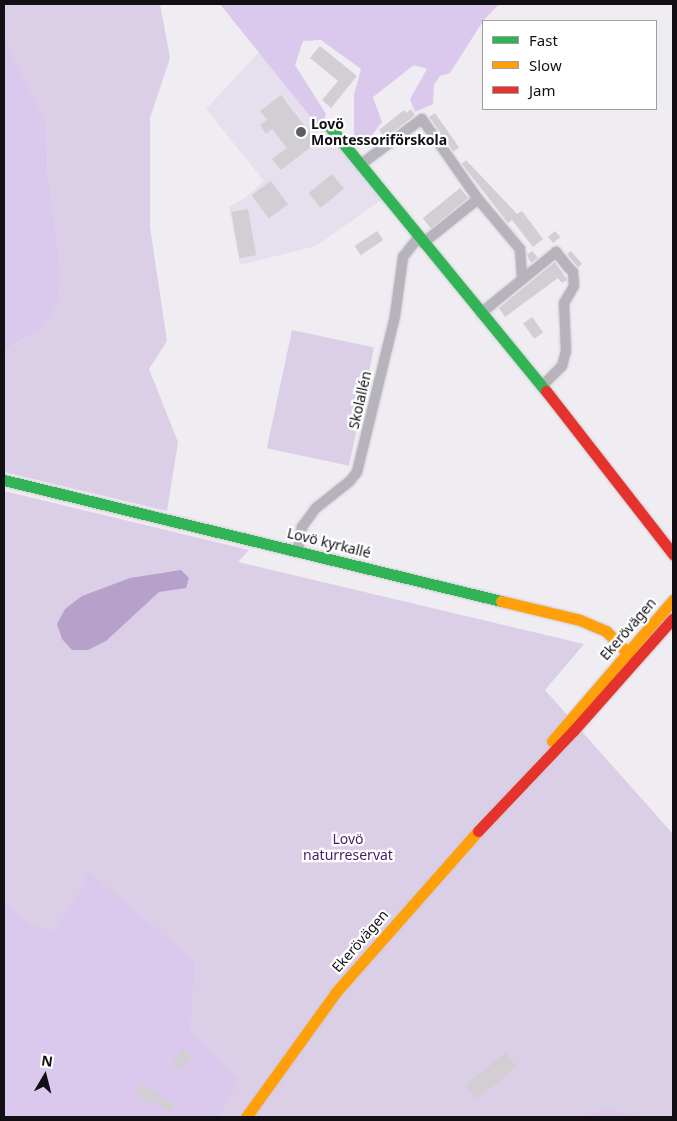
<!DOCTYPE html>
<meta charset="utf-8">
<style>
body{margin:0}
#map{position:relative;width:677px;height:1121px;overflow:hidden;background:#efecf2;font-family:"Noto Sans",sans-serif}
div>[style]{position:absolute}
.built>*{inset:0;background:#e6e0ee}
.green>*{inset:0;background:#dbcfe8;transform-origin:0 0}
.forest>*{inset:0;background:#dac9ec}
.water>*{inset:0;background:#b6a1cb}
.building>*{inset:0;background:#d1ced4;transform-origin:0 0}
.roads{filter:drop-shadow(0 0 1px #cccace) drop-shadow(0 0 1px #cccace)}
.street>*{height:10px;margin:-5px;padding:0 5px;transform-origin:5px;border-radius:5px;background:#b7b3bc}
.fast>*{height:11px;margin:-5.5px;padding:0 5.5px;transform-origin:5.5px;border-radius:5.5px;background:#30b455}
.slow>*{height:11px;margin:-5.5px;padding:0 5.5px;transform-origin:5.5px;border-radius:5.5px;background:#ff9f0a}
.jam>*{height:11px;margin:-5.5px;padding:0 5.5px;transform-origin:5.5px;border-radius:5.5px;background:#e5322d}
.dots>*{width:14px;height:14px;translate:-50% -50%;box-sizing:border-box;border:2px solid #fff;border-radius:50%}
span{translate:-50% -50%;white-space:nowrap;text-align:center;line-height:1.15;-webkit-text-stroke:4.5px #fff;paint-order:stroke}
.poi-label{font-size:14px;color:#121014;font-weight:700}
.left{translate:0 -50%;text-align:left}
.street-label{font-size:14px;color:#121014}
.park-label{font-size:14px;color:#441e63}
.frame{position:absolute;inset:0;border:5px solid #121014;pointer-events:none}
.legend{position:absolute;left:482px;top:20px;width:175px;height:90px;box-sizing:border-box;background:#fff;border:1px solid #a09fa1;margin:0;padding:6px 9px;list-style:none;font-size:15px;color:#121014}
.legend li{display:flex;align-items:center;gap:10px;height:25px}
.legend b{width:25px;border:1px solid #a09fa1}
.north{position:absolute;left:20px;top:1051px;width:50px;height:50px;-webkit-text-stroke:4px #fff;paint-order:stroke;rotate:8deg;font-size:14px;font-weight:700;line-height:20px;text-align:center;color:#121014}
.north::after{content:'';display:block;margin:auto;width:18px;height:22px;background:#121014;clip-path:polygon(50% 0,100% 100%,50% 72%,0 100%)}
</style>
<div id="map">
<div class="built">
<i style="clip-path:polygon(259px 52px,321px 130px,327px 129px,384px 198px,316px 246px,240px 265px,229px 207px,245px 198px,264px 181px,206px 109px)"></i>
</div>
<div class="green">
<i style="clip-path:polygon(4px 4px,160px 4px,170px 58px,150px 118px,150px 227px,167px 341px,149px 369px,178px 442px,167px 511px,4px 472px,4px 351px,44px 327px,48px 177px,46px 120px,4px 36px)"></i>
<i style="left:292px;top:330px;width:84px;height:121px;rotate:12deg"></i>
<i style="clip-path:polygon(4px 491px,249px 550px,238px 562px,584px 644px,545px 690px,673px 834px,673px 1117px,4px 1117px)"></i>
</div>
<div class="forest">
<i style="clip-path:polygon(220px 4px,499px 4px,483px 21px,450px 73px,440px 76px,434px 85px,433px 104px,415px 112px,410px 99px,427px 69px,414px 65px,373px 97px,382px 122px,366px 143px,354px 137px,354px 94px,361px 69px,321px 40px,303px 41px,295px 65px,326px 114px,321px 130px)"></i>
<i style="clip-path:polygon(4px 36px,46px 120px,48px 177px,60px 271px,58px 300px,44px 327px,4px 351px)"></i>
<i style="clip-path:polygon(88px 871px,195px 961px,190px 1031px,239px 1081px,218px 1117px,4px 1117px,4px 902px,32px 925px,52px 932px,79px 893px)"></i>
<i style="clip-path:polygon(606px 1108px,640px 1117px,583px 1117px)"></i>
</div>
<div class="water">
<i style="clip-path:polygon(181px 570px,189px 578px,186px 588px,159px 592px,106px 641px,88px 650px,72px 650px,62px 639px,57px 624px,65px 609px,82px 596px,130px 578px)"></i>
</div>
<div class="building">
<i style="clip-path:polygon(320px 46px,357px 76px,331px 108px,322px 100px,338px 81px,310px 58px)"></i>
<i style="clip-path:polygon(281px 95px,317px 142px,281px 170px,272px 159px,287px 148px,272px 129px,266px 134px,260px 125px,267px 120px,260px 111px)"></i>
<i style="clip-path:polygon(411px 109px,415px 115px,385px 138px,379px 130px,404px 110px,406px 113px)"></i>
<i style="left:435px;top:113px;width:42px;height:7px;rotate:55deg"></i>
<i style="clip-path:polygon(466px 160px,517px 214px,522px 211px,543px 239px,533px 247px,512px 220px,508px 223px,462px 164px)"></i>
<i style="left:332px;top:174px;width:19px;height:30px;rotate:51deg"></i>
<i style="left:271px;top:181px;width:29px;height:24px;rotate:54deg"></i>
<i style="left:460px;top:188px;width:13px;height:48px;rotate:51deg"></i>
<i style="left:248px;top:209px;width:47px;height:17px;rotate:80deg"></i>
<i style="left:377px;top:231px;width:11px;height:27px;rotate:56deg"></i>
<i style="left:555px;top:231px;width:8px;height:9px;rotate:50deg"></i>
<i style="clip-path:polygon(532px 251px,538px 258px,531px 263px,527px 255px)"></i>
<i style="left:571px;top:251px;width:17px;height:5px;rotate:50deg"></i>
<i style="clip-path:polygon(555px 262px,567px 280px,562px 283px,558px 278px,505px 317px,499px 308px)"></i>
<i style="left:532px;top:317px;width:19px;height:11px;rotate:54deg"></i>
<i style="left:183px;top:1049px;width:12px;height:17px;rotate:42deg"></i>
<i style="left:506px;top:1053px;width:18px;height:51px;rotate:52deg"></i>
<i style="clip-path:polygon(142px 1083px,175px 1106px,170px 1112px,153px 1100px,151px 1104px,135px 1094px)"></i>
</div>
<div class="roads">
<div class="street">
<i style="left:360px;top:165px;width:77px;rotate:-36.6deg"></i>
<i style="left:422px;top:119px;width:98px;rotate:55deg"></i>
<i style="left:478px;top:199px;width:65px;rotate:50deg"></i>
<i style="left:520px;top:249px;width:30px;rotate:86deg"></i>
<i style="left:423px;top:243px;width:70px;rotate:-38.7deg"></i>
<i style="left:481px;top:313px;width:97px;rotate:-39.1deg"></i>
<i style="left:556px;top:252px;width:19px;rotate:51deg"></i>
<i style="left:568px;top:267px;width:7px;rotate:45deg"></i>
<i style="left:573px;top:272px;width:14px;rotate:86deg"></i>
<i style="left:574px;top:286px;width:20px;rotate:120deg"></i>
<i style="left:564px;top:303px;width:48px;rotate:87.6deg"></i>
<i style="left:566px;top:351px;width:16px;rotate:105deg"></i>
<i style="left:562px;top:366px;width:28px;rotate:135deg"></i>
<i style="left:298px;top:551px;width:24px;rotate:-81deg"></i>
<i style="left:302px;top:527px;width:24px;rotate:-54deg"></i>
<i style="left:316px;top:508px;width:43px;rotate:-38.5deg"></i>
<i style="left:350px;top:481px;width:11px;rotate:-52deg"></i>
<i style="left:357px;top:472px;width:161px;rotate:-76.3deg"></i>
<i style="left:395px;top:316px;width:60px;rotate:-82.3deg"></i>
<i style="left:403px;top:257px;width:24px;rotate:-52deg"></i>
</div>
<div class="fast">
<i style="left:329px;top:126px;width:343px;rotate:50.7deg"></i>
<i style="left:4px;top:480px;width:512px;rotate:13.68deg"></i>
</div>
<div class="slow">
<i style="left:501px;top:601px;width:81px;rotate:13.5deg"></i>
<i style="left:580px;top:620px;width:28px;rotate:23deg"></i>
<i style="left:606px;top:631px;width:40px;rotate:45deg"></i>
<i style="left:552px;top:741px;width:186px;rotate:-49.4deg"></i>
<i style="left:246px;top:1117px;width:154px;rotate:-54.2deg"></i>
<i style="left:336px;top:992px;width:215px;rotate:-48.6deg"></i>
</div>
<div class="jam">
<i style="left:546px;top:391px;width:207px;rotate:52.1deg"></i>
<i style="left:478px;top:831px;width:139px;rotate:-46.5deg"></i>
<i style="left:574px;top:730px;width:149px;rotate:-48.5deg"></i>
</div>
</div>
<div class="dots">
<i style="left:301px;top:132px;background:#5f5d62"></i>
</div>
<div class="poi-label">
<span class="left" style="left:311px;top:132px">Lovö<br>Montessoriförskola</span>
</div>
<div class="street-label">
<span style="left:360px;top:400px;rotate:-77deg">Skolallén</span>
<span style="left:329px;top:543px;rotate:14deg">Lovö kyrkallé</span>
<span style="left:628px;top:629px;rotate:-49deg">Ekerövägen</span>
<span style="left:360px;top:941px;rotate:-49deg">Ekerövägen</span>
</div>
<div class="park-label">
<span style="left:348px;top:847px">Lovö<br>naturreservat</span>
</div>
<div class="frame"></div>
<ul class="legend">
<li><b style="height:6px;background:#30b455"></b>Fast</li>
<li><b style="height:6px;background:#ff9f0a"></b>Slow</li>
<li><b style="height:6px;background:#e5322d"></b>Jam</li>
</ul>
<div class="north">N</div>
</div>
